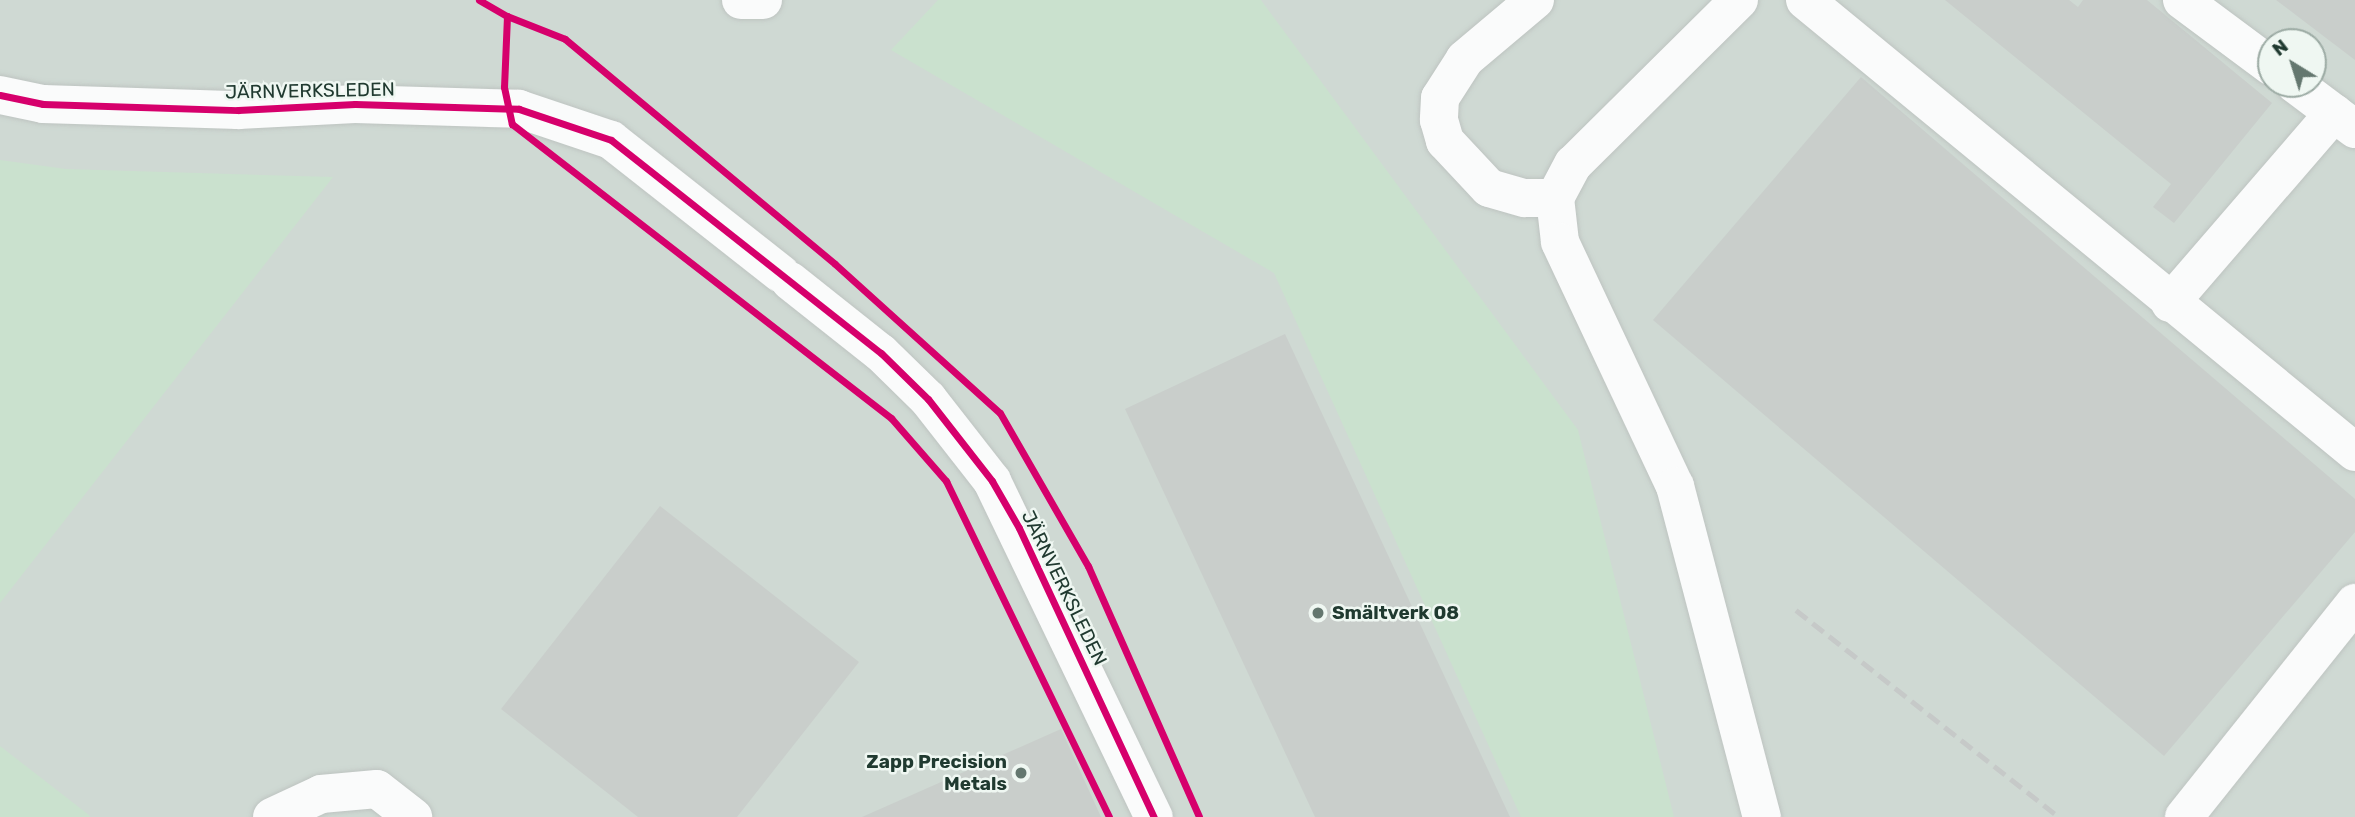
<!DOCTYPE html>
<meta charset="utf-8">
<style>
body{margin:0}
#map{position:relative;width:2355px;height:817px;overflow:hidden;background:#e1e7e4;font-family:Rubik,sans-serif}
div>[style]{position:absolute}
.built>*{inset:0;background:#cfd9d3}
.green>*{inset:0;background:#cae1ce}
.building>*{inset:0;background:#c9cecb}
.roads{filter:drop-shadow(0 0 2px #bec4c1) drop-shadow(0 0 2px #bec4c1)}
.minor>*{height:38px;margin:-19px;padding:0 19px;transform-origin:19px;border-radius:19px;background:#fafbfb}
.rail>*{height:5px;margin-top:-2.5px;transform-origin:0;background:repeating-linear-gradient(90deg,#c6c9c8 0 14px,transparent 0 21px)}
.cycleway>*{height:7px;margin:-3.5px;padding:0 3.5px;transform-origin:3.5px;border-radius:3.5px;background:#d6006c}
.dots>*{width:19px;height:19px;translate:-50% -50%;box-sizing:border-box;border:4px solid #eff7f2;border-radius:50%}
span{translate:-50% -50%;white-space:nowrap;text-align:center;line-height:1.15;-webkit-text-stroke:5px #eff7f2;paint-order:stroke}
.street-label{font-size:19px;color:#203a30}
.poi-label{font-size:19px;color:#203a30;font-weight:700}
.left{translate:0 -50%;text-align:left}
.right{translate:-100% -50%;text-align:right}
.north{position:absolute;left:2257px;top:28px;width:70px;height:70px;box-sizing:border-box;background:#eff7f2;border:2px solid #9caba4;border-radius:50%;rotate:322deg;font-size:19px;font-weight:700;line-height:28px;text-align:center;color:#203a30}
.north::after{content:'';display:block;margin:auto;width:24px;height:32px;background:#64776f;clip-path:polygon(50% 0,100% 100%,50% 72%,0 100%)}
</style>
<div id="map">
<div class="built">
<i style="clip-path:polygon(evenodd,0 0,2355px 0,2355px 817px,0 817px,0 0,2271px 42px,2313px 42px,2313px 84px,2271px 84px,2271px 42px)"></i>
</div>
<div class="green">
<i style="clip-path:polygon(938px 0,1261px 0,1578px 430px,1674px 817px,1521px 817px,1274px 273px,891px 50px)"></i>
<i style="clip-path:polygon(0 160px,66px 169px,333px 177px,0 603px)"></i>
<i style="clip-path:polygon(0 746px,89px 815px,90px 817px,0 817px)"></i>
</div>
<div class="building">
<i style="clip-path:polygon(1945px 0,2069px 0,2078px 7px,2083px 0,2147px 0,2272px 103px,2174px 223px,2153px 207px,2171px 184px)"></i>
<i style="clip-path:polygon(2276px 0,2355px 0,2355px 60px)"></i>
<i style="clip-path:polygon(1861px 77px,2355px 499px,2355px 532px,2164px 756px,1653px 320px)"></i>
<i style="clip-path:polygon(1285px 334px,1510px 817px,1315px 817px,1125px 409px)"></i>
<i style="clip-path:polygon(660px 506px,859px 662px,737px 817px,638px 817px,501px 709px)"></i>
<i style="clip-path:polygon(1061px 729px,1101px 817px,862px 817px)"></i>
</div>
<div class="roads">
<div class="minor">
<i style="left:741px;top:0;width:22px"></i>
<i style="left:1535px;top:0;width:92px;rotate:139.9deg"></i>
<i style="left:1465px;top:59px;width:46px;rotate:122.7deg"></i>
<i style="left:1440px;top:98px;width:22px;rotate:93deg"></i>
<i style="left:1439px;top:120px;width:22px;rotate:74deg"></i>
<i style="left:1445px;top:141px;width:64px;rotate:46.9deg"></i>
<i style="left:1489px;top:188px;width:37px;rotate:16deg"></i>
<i style="left:1525px;top:198px;width:30px"></i>
<i style="left:1739px;top:0;width:233px;rotate:135.3deg"></i>
<i style="left:1573px;top:164px;width:38px;rotate:118deg"></i>
<i style="left:1555px;top:198px;width:44px;rotate:83.5deg"></i>
<i style="left:1560px;top:242px;width:270px;rotate:64.8deg"></i>
<i style="left:1675px;top:486px;width:342px;rotate:75.3deg"></i>
<i style="left:1805px;top:0;width:712px;rotate:39.41deg"></i>
<i style="left:2182px;top:0;width:111px;rotate:36.6deg"></i>
<i style="left:2295px;top:84px;width:75px;rotate:36.9deg"></i>
<i style="left:0;top:95px;width:44px;rotate:11.8deg"></i>
<i style="left:43px;top:104px;width:195px;rotate:1.8deg"></i>
<i style="left:238px;top:110px;width:117px;rotate:-2.9deg"></i>
<i style="left:355px;top:104px;width:164px;rotate:1.7deg"></i>
<i style="left:519px;top:109px;width:97px;rotate:18.6deg"></i>
<i style="left:611px;top:140px;width:216px;rotate:38.2deg"></i>
<i style="left:790px;top:281px;width:116px;rotate:38.4deg"></i>
<i style="left:881px;top:353px;width:66px;rotate:44.4deg"></i>
<i style="left:928px;top:399px;width:104px;rotate:52deg"></i>
<i style="left:992px;top:481px;width:373px;rotate:64.3deg"></i>
<i style="left:2170px;top:303px;width:251px;rotate:-49.2deg"></i>
<i style="left:272px;top:817px;width:54px;rotate:-25.1deg"></i>
<i style="left:321px;top:794px;width:56px;rotate:-5.1deg"></i>
<i style="left:377px;top:789px;width:46px;rotate:37.9deg"></i>
<i style="left:2184px;top:817px;width:274px;rotate:-51.4deg"></i>
</div>
</div>
<div class="rail">
<i style="left:1796px;top:610px;width:335px;rotate:38.2deg"></i>
</div>
<div class="cycleway">
<i style="left:479px;top:0;width:32px;rotate:30deg"></i>
<i style="left:507px;top:16px;width:71px;rotate:92.4deg"></i>
<i style="left:504px;top:87px;width:38px;rotate:78deg"></i>
<i style="left:512px;top:124px;width:480px;rotate:37.8deg"></i>
<i style="left:891px;top:418px;width:84px;rotate:48.9deg"></i>
<i style="left:946px;top:481px;width:373px;rotate:64.1deg"></i>
<i style="left:507px;top:16px;width:62px;rotate:21.6deg"></i>
<i style="left:565px;top:39px;width:351px;rotate:39.8deg"></i>
<i style="left:835px;top:264px;width:222px;rotate:42.1deg"></i>
<i style="left:1000px;top:413px;width:177px;rotate:60.1deg"></i>
<i style="left:1088px;top:566px;width:274px;rotate:66.1deg"></i>
<i style="left:0;top:95px;width:44px;rotate:11.8deg"></i>
<i style="left:43px;top:104px;width:195px;rotate:1.8deg"></i>
<i style="left:238px;top:110px;width:117px;rotate:-2.9deg"></i>
<i style="left:355px;top:104px;width:164px;rotate:1.7deg"></i>
<i style="left:519px;top:109px;width:97px;rotate:18.6deg"></i>
<i style="left:611px;top:140px;width:344px;rotate:38.3deg"></i>
<i style="left:881px;top:353px;width:66px;rotate:44.4deg"></i>
<i style="left:928px;top:399px;width:104px;rotate:52deg"></i>
<i style="left:992px;top:481px;width:54px;rotate:60.1deg"></i>
<i style="left:1019px;top:528px;width:319px;rotate:65deg"></i>
</div>
<div class="dots">
<i style="left:1318px;top:613px;background:#64776f"></i>
<i style="left:1021px;top:773px;background:#64776f"></i>
</div>
<div class="street-label">
<span style="left:310px;top:91px;rotate:-1deg">JÄRNVERKSLEDEN</span>
<span style="left:1064px;top:588px;rotate:64deg">JÄRNVERKSLEDEN</span>
</div>
<div class="poi-label">
<span class="left" style="left:1332px;top:613px">Smältverk 08</span>
<span class="right" style="left:1007px;top:773px">Zapp Precision<br>Metals</span>
</div>
<div class="north">N</div>
</div>
